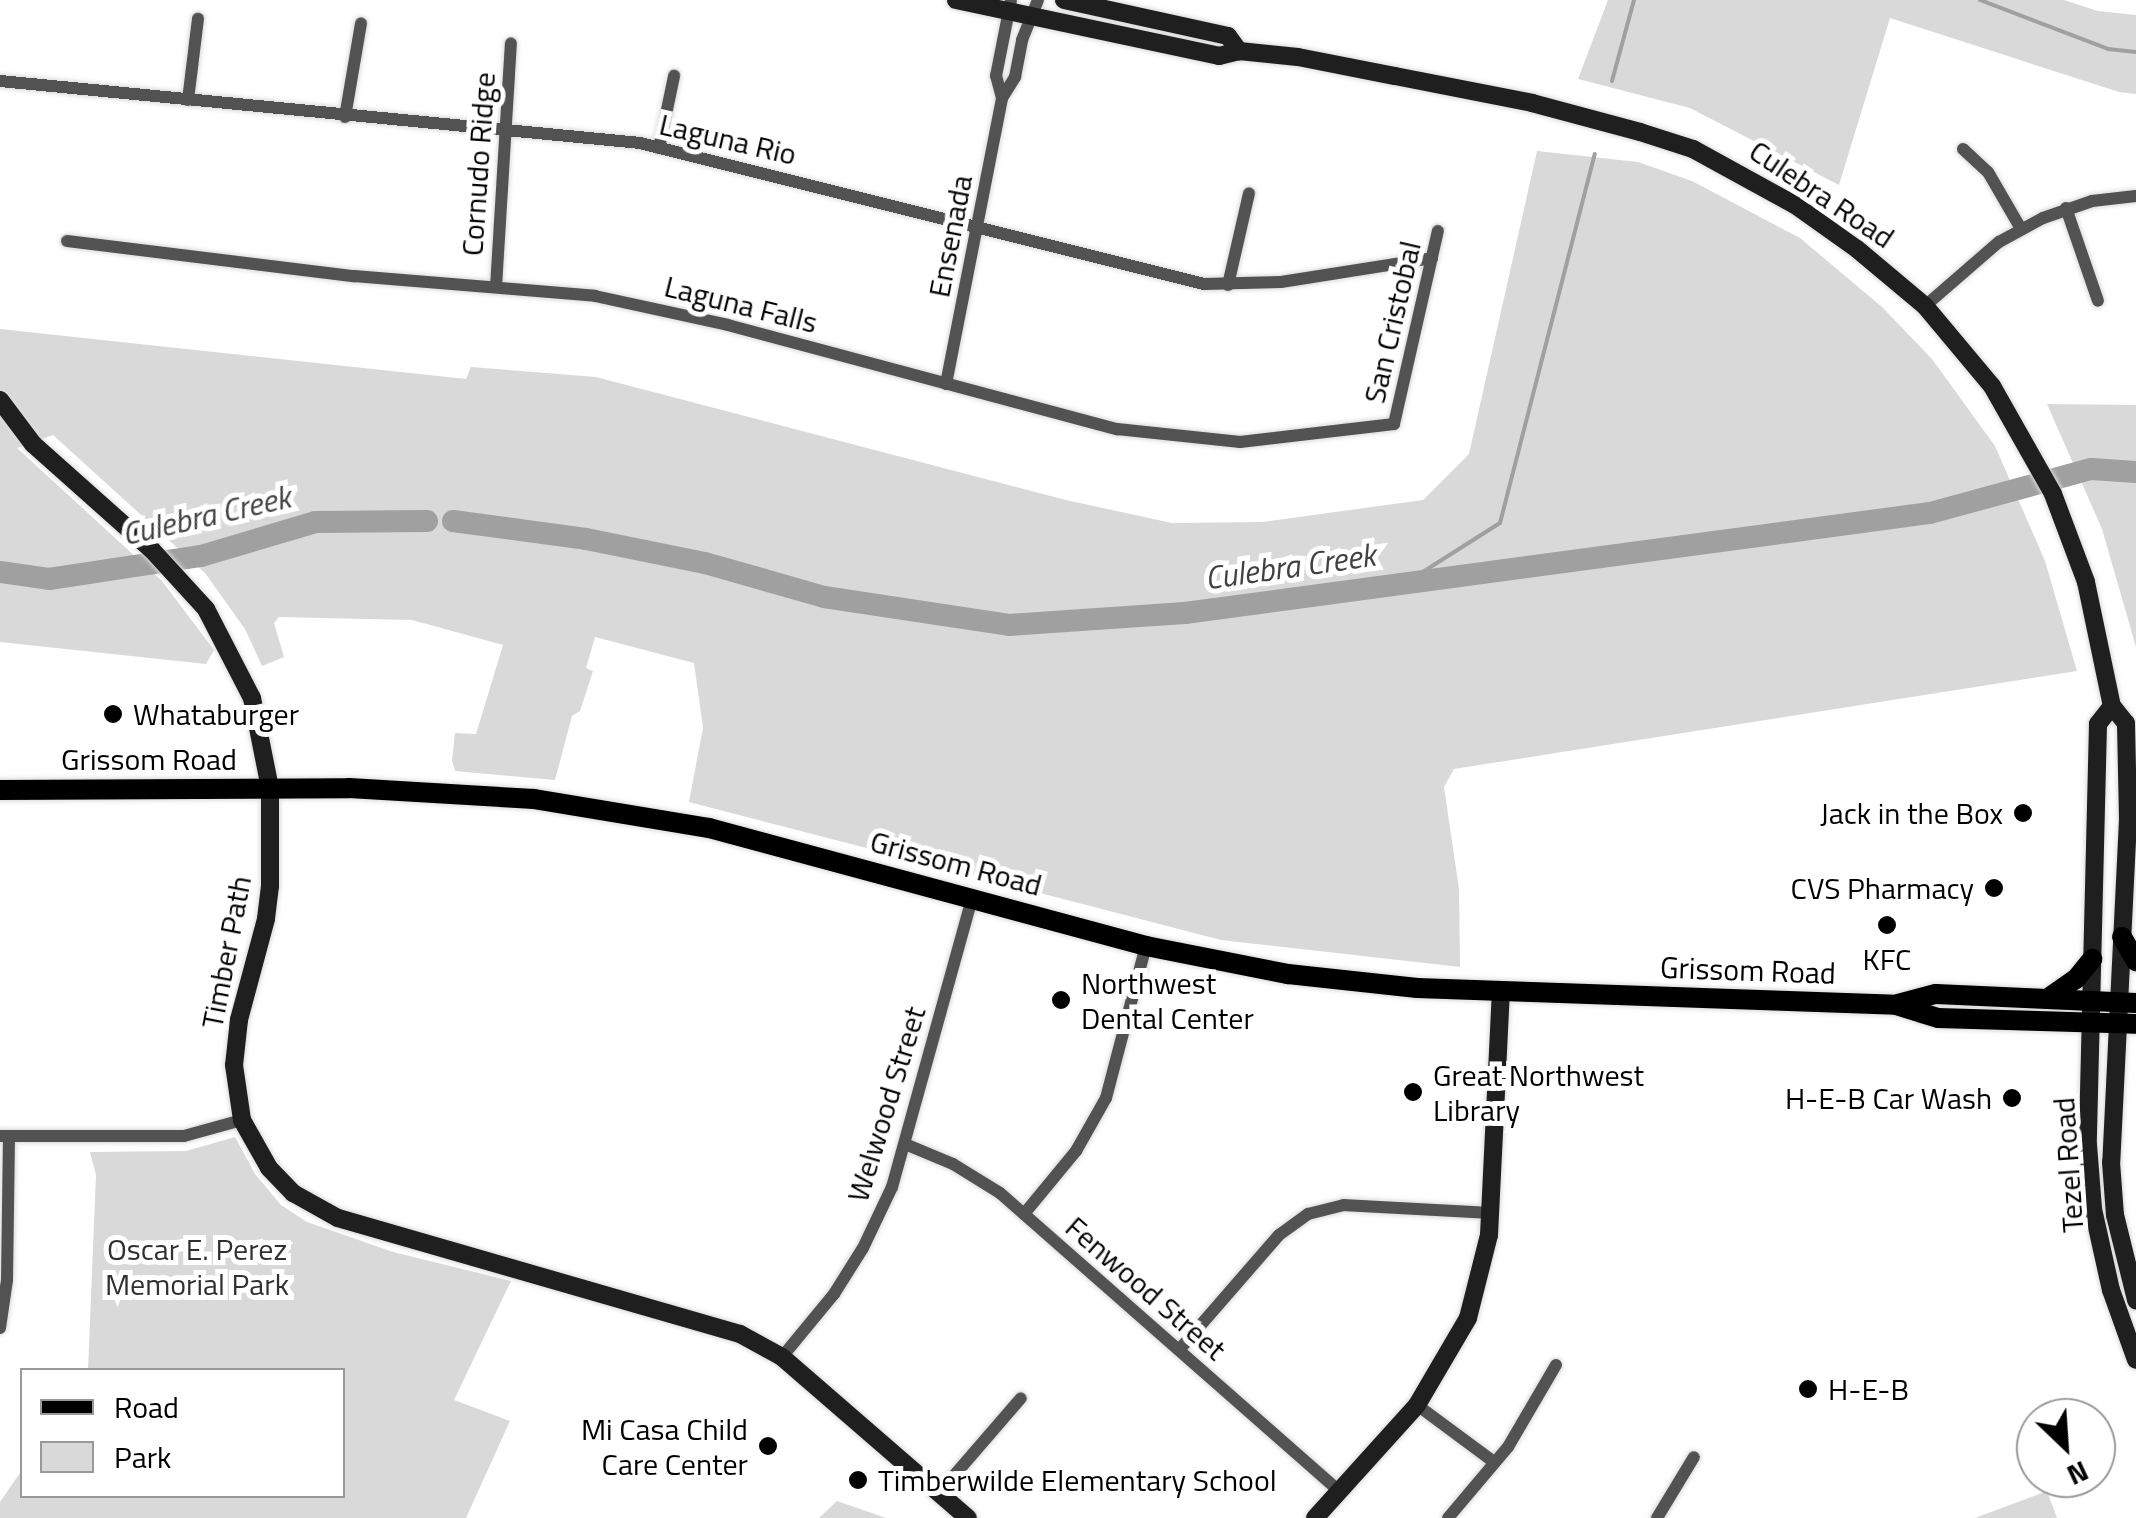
<!DOCTYPE html>
<style>
body{margin:0}
#map{position:relative;width:2136px;height:1518px;overflow:hidden;background:#fff;font-family:"Titillium Web",sans-serif}
div>[style]{position:absolute}
.green>*{inset:0;background:#d9d9d9}
.stream>*{height:4px;margin:-2px;padding:0 2px;transform-origin:2px;border-radius:2px;background:#a0a0a0}
.river>*{height:22px;margin:-11px;padding:0 11px;transform-origin:11px;border-radius:11px;background:#a0a0a0}
.roads{filter:drop-shadow(0 0 2px #dbdbdb) drop-shadow(0 0 2px #dbdbdb)}
.street>*{height:12px;margin:-6px;padding:0 6px;transform-origin:6px;border-radius:6px;background:#525252}
.secondary>*{height:18px;margin:-9px;padding:0 9px;transform-origin:9px;border-radius:9px;background:#1f1f1f}
.primary>*{height:20px;margin:-10px;padding:0 10px;transform-origin:10px;border-radius:10px;background:#000}
.dots>*{width:28px;height:28px;translate:-50% -50%;box-sizing:border-box;border:5px solid #fff;border-radius:50%}
span{translate:-50% -50%;white-space:nowrap;text-align:center;line-height:1.15;-webkit-text-stroke:10px #fff;paint-order:stroke}
.street-label{font-size:30px;color:#000}
.poi-label{font-size:30px;color:#000}
.left{translate:0 -50%;text-align:left}
.right{translate:-100% -50%;text-align:right}
.park-label{font-size:30px;color:#303030}
.water-label{font-size:32px;color:#414141;font-style:italic}
.legend{position:absolute;left:20px;top:1368px;width:325px;height:130px;box-sizing:border-box;background:#fff;border:2px solid #999;margin:0;padding:12px 18px;list-style:none;font-size:30px;color:#000}
.legend li{display:flex;align-items:center;gap:20px;height:50px}
.legend b{width:50px;border:2px solid #999}
.north{position:absolute;left:2016px;top:1398px;width:100px;height:100px;box-sizing:border-box;background:#fff;border:2px solid #999;border-radius:50%;rotate:155deg;font-size:28px;font-weight:700;line-height:40px;text-align:center;color:#000}
.north::after{content:'';display:block;margin:auto;width:35px;height:45px;background:#000;clip-path:polygon(50% 0,100% 100%,50% 72%,0 100%)}
</style>
<div id="map">
<div class="green">
<i style="clip-path:polygon(1608px 0,2064px 0,2098px 11px,2136px 15px,2136px 94px,2119px 92px,1890px 18px,1839px 185px,1690px 108px,1578px 79px)"></i>
<i style="clip-path:polygon(1537px 151px,1638px 162px,1692px 181px,1800px 238px,1882px 307px,1932px 359px,1995px 446px,2045px 561px,2077px 671px,1454px 769px,1444px 787px,1459px 889px,1460px 967px,1221px 940px,689px 802px,703px 728px,694px 663px,595px 637px,586px 668px,593px 671px,580px 711px,572px 716px,555px 780px,455px 771px,452px 760px,455px 733px,476px 734px,503px 645px,412px 620px,279px 617px,274px 623px,284px 657px,262px 666px,245px 629px,205px 573px,53px 435px,17px 448px,162px 581px,214px 650px,206px 664px,0 642px,0 329px,466px 379px,471px 367px,596px 377px,1066px 500px,1172px 523px,1262px 522px,1423px 500px,1469px 454px)"></i>
<i style="clip-path:polygon(2047px 404px,2136px 405px,2136px 647px,2102px 529px)"></i>
<i style="clip-path:polygon(235px 1137px,255px 1174px,281px 1205px,307px 1222px,393px 1252px,511px 1281px,454px 1400px,510px 1421px,466px 1518px,0 1518px,0 1502px,22px 1470px,22px 1496px,342px 1496px,342px 1370px,88px 1370px,96px 1175px,90px 1152px,186px 1151px)"></i>
<i style="clip-path:polygon(2047px 1491px,2057px 1518px,1975px 1518px)"></i>
<i style="clip-path:polygon(837px 1501px,886px 1518px,819px 1518px)"></i>
</div>
<div class="stream">
<i style="left:1980px;top:0;width:137px;rotate:20.9deg"></i>
<i style="left:2108px;top:49px;width:28px;rotate:6deg"></i>
<i style="left:1612px;top:81px;width:84px;rotate:-74.8deg"></i>
<i style="left:1407px;top:582px;width:110px;rotate:-32.4deg"></i>
<i style="left:1500px;top:523px;width:381px;rotate:-75.6deg"></i>
</div>
<div class="river">
<i style="left:453px;top:521px;width:134px;rotate:7.7deg"></i>
<i style="left:586px;top:539px;width:121px;rotate:11.4deg"></i>
<i style="left:705px;top:563px;width:124px;rotate:15.9deg"></i>
<i style="left:824px;top:597px;width:187px;rotate:8.6deg"></i>
<i style="left:1009px;top:625px;width:176px;rotate:-3.9deg"></i>
<i style="left:1185px;top:613px;width:752px;rotate:-7.65deg"></i>
<i style="left:1930px;top:513px;width:167px;rotate:-15.3deg"></i>
<i style="left:2091px;top:469px;width:45px;rotate:3.8deg"></i>
<i style="left:0;top:572px;width:49px;rotate:8.1deg"></i>
<i style="left:49px;top:579px;width:154px;rotate:-8.6deg"></i>
<i style="left:201px;top:556px;width:120px;rotate:-16.5deg"></i>
<i style="left:316px;top:522px;width:111px;rotate:-0.5deg"></i>
</div>
<div class="roads">
<div class="street">
<i style="left:0;top:81px;width:643px;rotate:5.53deg"></i>
<i style="left:640px;top:143px;width:581px;rotate:14.04deg"></i>
<i style="left:1204px;top:284px;width:77px;rotate:-1.5deg"></i>
<i style="left:1281px;top:282px;width:153px;rotate:-9deg"></i>
<i style="left:1002px;top:98px;width:23px;rotate:-105deg"></i>
<i style="left:996px;top:76px;width:77px;rotate:-78.8deg"></i>
<i style="left:188px;top:100px;width:82px;rotate:-83deg"></i>
<i style="left:345px;top:117px;width:95px;rotate:-80.3deg"></i>
<i style="left:659px;top:148px;width:74px;rotate:-78.2deg"></i>
<i style="left:1963px;top:149px;width:34px;rotate:43deg"></i>
<i style="left:1988px;top:172px;width:66px;rotate:59.9deg"></i>
<i style="left:2066px;top:208px;width:98px;rotate:71deg"></i>
<i style="left:67px;top:241px;width:289px;rotate:7deg"></i>
<i style="left:354px;top:276px;width:242px;rotate:4.7deg"></i>
<i style="left:595px;top:296px;width:136px;rotate:12.3deg"></i>
<i style="left:728px;top:325px;width:403px;rotate:15deg"></i>
<i style="left:1117px;top:429px;width:124px;rotate:6deg"></i>
<i style="left:1240px;top:442px;width:155px;rotate:-6.7deg"></i>
<i style="left:1394px;top:424px;width:198px;rotate:-77.2deg"></i>
<i style="left:1228px;top:285px;width:94px;rotate:-77.1deg"></i>
<i style="left:496px;top:287px;width:244px;rotate:-86.5deg"></i>
<i style="left:1925px;top:306px;width:98px;rotate:-40.9deg"></i>
<i style="left:1999px;top:242px;width:50px;rotate:-28.6deg"></i>
<i style="left:2043px;top:218px;width:52px;rotate:-19.1deg"></i>
<i style="left:2092px;top:201px;width:44px;rotate:-6.5deg"></i>
<i style="left:946px;top:384px;width:291px;rotate:-78.9deg"></i>
<i style="left:1002px;top:98px;width:25px;rotate:-58deg"></i>
<i style="left:1015px;top:77px;width:38px;rotate:-79deg"></i>
<i style="left:1022px;top:40px;width:43px;rotate:-68.2deg"></i>
<i style="left:0;top:1136px;width:184px"></i>
<i style="left:184px;top:1136px;width:60px;rotate:-15.4deg"></i>
<i style="left:905px;top:1144px;width:52px;rotate:22.6deg"></i>
<i style="left:953px;top:1164px;width:55px;rotate:31.7deg"></i>
<i style="left:1000px;top:1193px;width:451px;rotate:41.3deg"></i>
<i style="left:1024px;top:1214px;width:82px;rotate:-50.5deg"></i>
<i style="left:1076px;top:1151px;width:61px;rotate:-60.5deg"></i>
<i style="left:1106px;top:1098px;width:157px;rotate:-75.3deg"></i>
<i style="left:0;top:1328px;width:49px;rotate:-81.7deg"></i>
<i style="left:7px;top:1280px;width:144px;rotate:-89.2deg"></i>
<i style="left:1179px;top:1350px;width:152px;rotate:-49deg"></i>
<i style="left:1279px;top:1235px;width:36px;rotate:-36deg"></i>
<i style="left:1308px;top:1214px;width:37px;rotate:-14deg"></i>
<i style="left:1344px;top:1205px;width:146px;rotate:3.1deg"></i>
<i style="left:782px;top:1357px;width:82px;rotate:-50.5deg"></i>
<i style="left:834px;top:1294px;width:54px;rotate:-57.8deg"></i>
<i style="left:863px;top:1248px;width:68px;rotate:-64.6deg"></i>
<i style="left:892px;top:1187px;width:299px;rotate:-74.5deg"></i>
<i style="left:1417px;top:1405px;width:96px;rotate:36.5deg"></i>
<i style="left:939px;top:1493px;width:125px;rotate:-49.2deg"></i>
<i style="left:1448px;top:1518px;width:93px;rotate:-49.8deg"></i>
<i style="left:1508px;top:1447px;width:95px;rotate:-59.7deg"></i>
<i style="left:1657px;top:1518px;width:71px;rotate:-58.8deg"></i>
</div>
<div class="secondary">
<i style="left:956px;top:0;width:269px;rotate:12deg"></i>
<i style="left:1219px;top:56px;width:21px;rotate:-14deg"></i>
<i style="left:1239px;top:51px;width:59px;rotate:5.8deg"></i>
<i style="left:1298px;top:57px;width:99px;rotate:11.1deg"></i>
<i style="left:1395px;top:76px;width:140px;rotate:11.1deg"></i>
<i style="left:1532px;top:103px;width:112px;rotate:15deg"></i>
<i style="left:1640px;top:132px;width:56px;rotate:17.8deg"></i>
<i style="left:1693px;top:149px;width:116px;rotate:28.8deg"></i>
<i style="left:1795px;top:205px;width:76px;rotate:35.4deg"></i>
<i style="left:1857px;top:249px;width:89px;rotate:40deg"></i>
<i style="left:1925px;top:306px;width:104px;rotate:50.1deg"></i>
<i style="left:1992px;top:386px;width:124px;rotate:60.5deg"></i>
<i style="left:2053px;top:494px;width:94px;rotate:69.4deg"></i>
<i style="left:2086px;top:582px;width:127px;rotate:78.2deg"></i>
<i style="left:2112px;top:706px;width:22px;rotate:51deg"></i>
<i style="left:2126px;top:723px;width:97px;rotate:88.8deg"></i>
<i style="left:2128px;top:820px;width:342px;rotate:92.8deg"></i>
<i style="left:2111px;top:1162px;width:53px;rotate:85.7deg"></i>
<i style="left:2115px;top:1215px;width:88px;rotate:76.1deg"></i>
<i style="left:1064px;top:0;width:168px;rotate:12.4deg"></i>
<i style="left:1228px;top:36px;width:19px;rotate:54deg"></i>
<i style="left:0;top:400px;width:55px;rotate:53.1deg"></i>
<i style="left:33px;top:444px;width:159px;rotate:41.7deg"></i>
<i style="left:152px;top:550px;width:80px;rotate:47.5deg"></i>
<i style="left:206px;top:609px;width:100px;rotate:62.7deg"></i>
<i style="left:252px;top:698px;width:92px;rotate:78.7deg"></i>
<i style="left:270px;top:788px;width:98px;rotate:90deg"></i>
<i style="left:270px;top:886px;width:33px;rotate:97deg"></i>
<i style="left:266px;top:919px;width:105px;rotate:105deg"></i>
<i style="left:239px;top:1020px;width:45px;rotate:96.3deg"></i>
<i style="left:234px;top:1065px;width:56px;rotate:81.7deg"></i>
<i style="left:242px;top:1120px;width:55px;rotate:60.6deg"></i>
<i style="left:269px;top:1168px;width:35px;rotate:46deg"></i>
<i style="left:293px;top:1193px;width:51px;rotate:29.1deg"></i>
<i style="left:338px;top:1218px;width:418px;rotate:16.1deg"></i>
<i style="left:740px;top:1334px;width:48px;rotate:28.7deg"></i>
<i style="left:782px;top:1357px;width:246px;rotate:40.9deg"></i>
<i style="left:2112px;top:706px;width:23px;rotate:128deg"></i>
<i style="left:2098px;top:724px;width:421px;rotate:91.4deg"></i>
<i style="left:2088px;top:1145px;width:64px;rotate:85.5deg"></i>
<i style="left:2093px;top:1209px;width:83px;rotate:77.5deg"></i>
<i style="left:2111px;top:1290px;width:74px;rotate:70.3deg"></i>
<i style="left:1315px;top:1518px;width:152px;rotate:-47.9deg"></i>
<i style="left:1417px;top:1405px;width:101px;rotate:-59.6deg"></i>
<i style="left:1468px;top:1318px;width:86px;rotate:-75.8deg"></i>
<i style="left:1489px;top:1235px;width:243px;rotate:-87.2deg"></i>
</div>
<div class="primary">
<i style="left:0;top:790px;width:349px;rotate:-0.3deg"></i>
<i style="left:349px;top:788px;width:185px;rotate:3.4deg"></i>
<i style="left:534px;top:799px;width:177px;rotate:9.4deg"></i>
<i style="left:709px;top:828px;width:453px;rotate:15.1deg"></i>
<i style="left:1146px;top:946px;width:145px;rotate:11.2deg"></i>
<i style="left:1288px;top:974px;width:130px;rotate:6.2deg"></i>
<i style="left:1417px;top:988px;width:479px;rotate:2deg"></i>
<i style="left:1896px;top:1005px;width:44px;rotate:17.2deg"></i>
<i style="left:1938px;top:1018px;width:198px;rotate:1.7deg"></i>
<i style="left:2122px;top:937px;width:28px;rotate:60deg"></i>
<i style="left:2047px;top:999px;width:35px;rotate:-35deg"></i>
<i style="left:2076px;top:979px;width:26px;rotate:-51deg"></i>
<i style="left:1898px;top:1004px;width:39px;rotate:-15deg"></i>
<i style="left:1936px;top:994px;width:200px;rotate:2.6deg"></i>
</div>
</div>
<div class="dots">
<i style="left:113px;top:714px;background:#000"></i>
<i style="left:2023px;top:813px;background:#000"></i>
<i style="left:1994px;top:888px;background:#000"></i>
<i style="left:1887px;top:925px;background:#000"></i>
<i style="left:1061px;top:1000px;background:#000"></i>
<i style="left:1413px;top:1092px;background:#000"></i>
<i style="left:2012px;top:1098px;background:#000"></i>
<i style="left:1808px;top:1389px;background:#000"></i>
<i style="left:768px;top:1446px;background:#000"></i>
<i style="left:858px;top:1480px;background:#000"></i>
</div>
<div class="street-label">
<span style="left:728px;top:139px;rotate:13deg">Laguna Rio</span>
<span style="left:478px;top:164px;rotate:-86deg">Cornudo Ridge</span>
<span style="left:1822px;top:194px;rotate:34deg">Culebra Road</span>
<span style="left:950px;top:236px;rotate:-79deg">Ensenada</span>
<span style="left:741px;top:304px;rotate:14deg">Laguna Falls</span>
<span style="left:1392px;top:322px;rotate:-77deg">San Cristobal</span>
<span style="left:149px;top:759px">Grissom Road</span>
<span style="left:956px;top:863px;rotate:15deg">Grissom Road</span>
<span style="left:226px;top:952px;rotate:-79deg">Timber Path</span>
<span style="left:1748px;top:970px;rotate:2deg">Grissom Road</span>
<span style="left:886px;top:1104px;rotate:-73deg">Welwood Street</span>
<span style="left:2068px;top:1165px;rotate:-94deg">Tezel Road</span>
<span style="left:1146px;top:1288px;rotate:41deg">Fenwood Street</span>
</div>
<div class="poi-label">
<span class="left" style="left:133px;top:714px">Whataburger</span>
<span class="right" style="left:2003px;top:813px">Jack in the Box</span>
<span class="right" style="left:1974px;top:888px">CVS Pharmacy</span>
<span style="left:1887px;top:959px">KFC</span>
<span class="left" style="left:1081px;top:1000px">Northwest<br>Dental Center</span>
<span class="left" style="left:1433px;top:1092px">Great Northwest<br>Library</span>
<span class="right" style="left:1992px;top:1098px">H-E-B Car Wash</span>
<span class="left" style="left:1828px;top:1389px">H-E-B</span>
<span class="right" style="left:748px;top:1446px">Mi Casa Child<br>Care Center</span>
<span class="left" style="left:878px;top:1480px">Timberwilde Elementary School</span>
</div>
<div class="park-label">
<span style="left:197px;top:1266px">Oscar E. Perez<br>Memorial Park</span>
</div>
<div class="water-label">
<span style="left:206px;top:515px;rotate:-13deg">Culebra Creek</span>
<span style="left:1290px;top:566px;rotate:-8deg">Culebra Creek</span>
</div>
<ul class="legend">
<li><b style="height:12px;background:#000"></b>Road</li>
<li><b style="height:28px;background:#d9d9d9"></b>Park</li>
</ul>
<div class="north">N</div>
</div>
